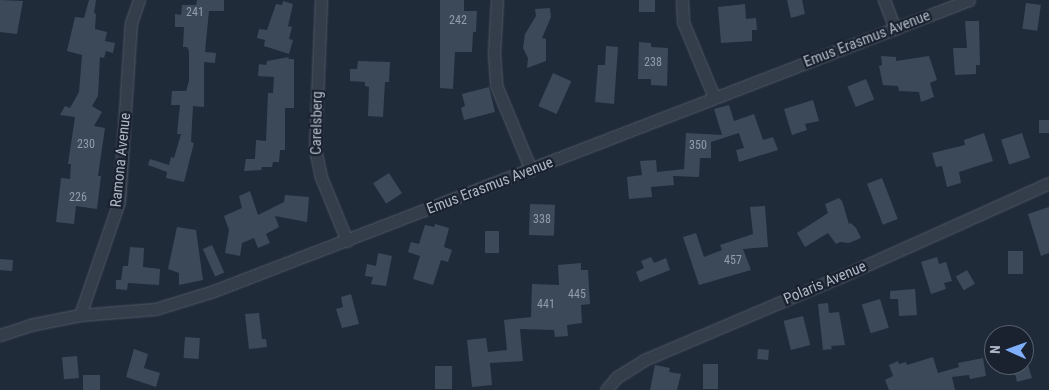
<!DOCTYPE html>
<style>
body{margin:0}
#map{position:relative;width:1049px;height:390px;overflow:hidden;background:#202b3a;font-family:"Roboto Condensed",sans-serif}
div>[style]{position:absolute}
.building>*{inset:0;background:#3c4959;transform-origin:0 0}
.roads{filter:drop-shadow(0 0 1px #4f5865) drop-shadow(0 0 1px #4f5865)}
.street>*{height:11px;margin:-5.5px;padding:0 5.5px;transform-origin:5.5px;border-radius:5.5px;background:#343d4a}
span{translate:-50% -50%;white-space:nowrap;text-align:center;line-height:1.15;-webkit-text-stroke:4.5px #19222e;paint-order:stroke}
.number-label{font-size:12px;color:#929cab}
.number-label span{-webkit-text-stroke-width:0}
.street-label{font-size:15px;color:#afb8c6}
.north{position:absolute;left:984px;top:325px;width:50px;height:50px;box-sizing:border-box;background:#19222e;border:1px solid #555e6b;border-radius:50%;rotate:272deg;font-size:14px;font-weight:700;line-height:20px;text-align:center;color:#afb8c6}
.north::after{content:'';display:block;margin:auto;width:18px;height:22px;background:#7faffb;clip-path:polygon(50% 0,100% 100%,50% 72%,0 100%)}
</style>
<div id="map">
<div class="building">
<i style="clip-path:polygon(0 0,23px 1px,17px 34px,0 32px)"></i>
<i style="clip-path:polygon(89px 0,96px 0,94px 13px,96px 14px,95px 29px,107px 32px,105px 41px,115px 43px,113px 53px,106px 51px,104px 58px,100px 57px,98px 96px,92px 106px,102px 112px,94px 126px,105px 128px,98px 176px,101px 176px,97px 209px,76px 206px,74px 224px,56px 222px,61px 178px,70px 179px,71px 164px,68px 164px,75px 117px,60px 115px,65px 106px,70px 108px,79px 92px,82px 55px,67px 51px,75px 17px,84px 18px)"></i>
<i style="clip-path:polygon(197px 0,224px 0,224px 11px,209px 11px,205px 52px,216px 53px,215px 63px,204px 62px,204px 107px,193px 106px,191px 142px,194px 143px,184px 182px,166px 178px,167px 172px,148px 165px,150px 159px,169px 165px,171px 157px,174px 158px,181px 134px,177px 134px,180px 105px,171px 105px,172px 91px,186px 91px,189px 81px,189px 51px,187px 47px,183px 47px,184px 27px,175px 27px,175px 14px,181px 15px,182px 5px,196px 5px)"></i>
<i style="clip-path:polygon(440px 0,464px 0,464px 11px,477px 11px,476px 32px,473px 32px,472px 52px,455px 52px,453px 89px,440px 88px)"></i>
<i style="left:639px;top:0;width:16px;height:12px"></i>
<i style="clip-path:polygon(787px 0,802px 0,805px 14px,791px 18px)"></i>
<i style="clip-path:polygon(283px 1px,293px 4px,288px 26px,292px 27px,289px 39px,293px 40px,289px 54px,264px 46px,265px 40px,257px 38px,259px 29px,267px 30px,276px 4px,282px 5px)"></i>
<i style="left:1026px;top:3px;width:15px;height:26px;rotate:8deg"></i>
<i style="clip-path:polygon(745px 4px,746px 19px,756px 18px,757px 30px,752px 30px,752px 41px,721px 43px,718px 7px)"></i>
<i style="clip-path:polygon(550px 8px,551px 17px,542px 38px,546px 39px,546px 61px,527px 68px,528px 58px,523px 48px,525px 34px,536px 16px,535px 9px)"></i>
<i style="clip-path:polygon(965px 21px,979px 21px,980px 65px,976px 65px,976px 74px,955px 75px,953px 48px,967px 48px)"></i>
<i style="clip-path:polygon(639px 42px,651px 43px,651px 47px,668px 48px,667px 86px,651px 85px,651px 79px,638px 79px)"></i>
<i style="clip-path:polygon(606px 46px,618px 47px,614px 104px,595px 102px,598px 65px,605px 65px)"></i>
<i style="clip-path:polygon(881px 56px,896px 57px,896px 61px,929px 56px,937px 80px,930px 83px,934px 97px,921px 102px,919px 92px,899px 91px,898px 86px,883px 85px,879px 66px,882px 65px)"></i>
<i style="clip-path:polygon(289px 57px,288px 59px,294px 59px,294px 108px,285px 108px,285px 150px,280px 150px,279px 162px,273px 162px,272px 167px,262px 167px,261px 170px,244px 171px,246px 159px,255px 159px,256px 140px,266px 141px,268px 93px,273px 93px,274px 77px,258px 76px,259px 64px,266px 65px,267px 61px)"></i>
<i style="clip-path:polygon(358px 61px,390px 62px,389px 82px,385px 82px,383px 117px,368px 116px,369px 87px,365px 86px,365px 82px,350px 81px,350px 69px,357px 69px)"></i>
<i style="left:553px;top:73px;width:20px;height:36px;rotate:24deg"></i>
<i style="left:866px;top:79px;width:22px;height:20px;rotate:68deg"></i>
<i style="clip-path:polygon(489px 87px,495px 112px,464px 120px,461px 108px,465px 106px,462px 94px)"></i>
<i style="clip-path:polygon(813px 100px,819px 121px,805px 124px,807px 130px,792px 135px,784px 109px)"></i>
<i style="clip-path:polygon(729px 105px,734px 121px,754px 114px,763px 140px,773px 137px,778px 150px,739px 162px,736px 150px,744px 148px,739px 133px,711px 142px,711px 158px,700px 158px,699px 177px,673px 176px,674px 185px,651px 187px,652px 197px,629px 199px,627px 177px,642px 175px,640px 161px,656px 160px,657px 172px,684px 169px,686px 133px,722px 135px,714px 109px)"></i>
<i style="left:1049px;top:120px;width:13px;height:10px;rotate:90deg"></i>
<i style="clip-path:polygon(984px 133px,993px 161px,959px 172px,961px 183px,947px 187px,942px 166px,936px 167px,932px 153px,965px 145px,964px 140px)"></i>
<i style="left:1022px;top:133px;width:26px;height:22px;rotate:72deg"></i>
<i style="left:389px;top:173px;width:24px;height:19px;rotate:57deg"></i>
<i style="left:882px;top:178px;width:44px;height:16px;rotate:69deg"></i>
<i style="clip-path:polygon(250px 191px,258px 215px,284px 202px,285px 195px,309px 197px,307px 222px,275px 216px,279px 227px,266px 234px,270px 243px,258px 248px,254px 238px,242px 243px,240px 256px,225px 253px,229px 230px,224px 216px,242px 208px,239px 196px)"></i>
<i style="clip-path:polygon(839px 198px,842px 201px,849px 224px,851px 223px,856px 228px,861px 238px,849px 243px,840px 242px,836px 244px,828px 233px,805px 247px,797px 233px,828px 213px,825px 204px)"></i>
<i style="left:530px;top:204px;width:25px;height:31px;rotate:2deg"></i>
<i style="clip-path:polygon(765px 206px,768px 247px,743px 249px,751px 270px,699px 285px,683px 237px,696px 233px,704px 257px,722px 250px,720px 245px,753px 234px,750px 207px)"></i>
<i style="clip-path:polygon(1049px 207px,1049px 253px,1041px 256px,1028px 214px)"></i>
<i style="clip-path:polygon(435px 224px,449px 228px,444px 247px,452px 250px,448px 262px,441px 260px,433px 285px,413px 279px,420px 256px,408px 252px,411px 242px,419px 244px,425px 225px,434px 227px)"></i>
<i style="clip-path:polygon(177px 227px,196px 230px,203px 280px,179px 285px,179px 273px,168px 269px)"></i>
<i style="left:485px;top:231px;width:14px;height:22px"></i>
<i style="left:212px;top:245px;width:30px;height:10px;rotate:66deg"></i>
<i style="clip-path:polygon(130px 247px,144px 248px,143px 267px,160px 269px,159px 285px,128px 283px,127px 290px,116px 289px,116px 280px,121px 280px,123px 266px,128px 266px)"></i>
<i style="left:1023px;top:251px;width:23px;height:15px;rotate:90deg"></i>
<i style="clip-path:polygon(378px 253px,392px 256px,386px 286px,371px 284px,373px 277px,365px 276px,367px 264px,376px 266px)"></i>
<i style="clip-path:polygon(651px 257px,654px 263px,666px 258px,670px 270px,640px 282px,636px 272px,644px 268px,641px 261px)"></i>
<i style="clip-path:polygon(937px 257px,939px 264px,946px 262px,952px 281px,944px 283px,946px 289px,931px 294px,921px 262px)"></i>
<i style="left:0;top:259px;width:13px;height:11px;rotate:4deg"></i>
<i style="clip-path:polygon(581px 263px,581px 270px,588px 270px,590px 304px,581px 305px,582px 323px,567px 325px,568px 336px,555px 337px,554px 330px,520px 329px,523px 361px,490px 363px,492px 385px,472px 387px,467px 340px,486px 338px,488px 352px,507px 350px,504px 320px,531px 317px,532px 284px,559px 285px,558px 265px)"></i>
<i style="left:967px;top:270px;width:16px;height:13px;rotate:60deg"></i>
<i style="clip-path:polygon(915px 289px,917px 315px,899px 316px,898px 299px,890px 299px,890px 291px)"></i>
<i style="clip-path:polygon(351px 294px,359px 324px,342px 328px,336px 309px,343px 307px,341px 297px)"></i>
<i style="left:880px;top:299px;width:30px;height:19px;rotate:73deg"></i>
<i style="clip-path:polygon(828px 303px,829px 313px,839px 312px,845px 345px,831px 346px,832px 349px,823px 350px,818px 304px)"></i>
<i style="clip-path:polygon(259px 313px,262px 339px,266px 339px,267px 347px,249px 349px,245px 314px)"></i>
<i style="left:803px;top:316px;width:30px;height:20px;rotate:76deg"></i>
<i style="left:185px;top:337px;width:15px;height:21px;rotate:4deg"></i>
<i style="clip-path:polygon(134px 349px,148px 354px,144px 368px,160px 373px,156px 387px,126px 377px)"></i>
<i style="left:758px;top:349px;width:11px;height:10px;rotate:5deg"></i>
<i style="left:77px;top:356px;width:22px;height:15px;rotate:85deg"></i>
<i style="clip-path:polygon(933px 357px,938px 373px,959px 367px,958px 363px,983px 358px,986px 376px,970px 379px,969px 375px,952px 377px,955px 390px,889px 390px,885px 380px,893px 376px,889px 365px,898px 361px,899px 364px,906px 362px,907px 365px)"></i>
<i style="left:703px;top:364px;width:15px;height:25px"></i>
<i style="clip-path:polygon(655px 365px,670px 368px,669px 372px,681px 374px,677px 390px,650px 390px)"></i>
<i style="clip-path:polygon(1013px 365px,1028px 365px,1032px 378px,1017px 382px)"></i>
<i style="left:435px;top:366px;width:17px;height:23px"></i>
<i style="left:100px;top:375px;width:15px;height:17px;rotate:90deg"></i>
</div>
<div class="roads">
<div class="street">
<i style="left:321px;top:0;width:149px;rotate:92.3deg"></i>
<i style="left:315px;top:149px;width:29px;rotate:78deg"></i>
<i style="left:321px;top:177px;width:69px;rotate:67.9deg"></i>
<i style="left:497px;top:0;width:53px;rotate:93.2deg"></i>
<i style="left:494px;top:53px;width:32px;rotate:86deg"></i>
<i style="left:496px;top:85px;width:92px;rotate:67.6deg"></i>
<i style="left:682px;top:0;width:22px;rotate:87deg"></i>
<i style="left:683px;top:22px;width:81px;rotate:67.5deg"></i>
<i style="left:884px;top:0;width:31px;rotate:69deg"></i>
<i style="left:80px;top:315px;width:120px;rotate:-71deg"></i>
<i style="left:119px;top:202px;width:179px;rotate:-86.2deg"></i>
<i style="left:131px;top:23px;width:24px;rotate:-71deg"></i>
<i style="left:0;top:335px;width:32px;rotate:-18deg"></i>
<i style="left:30px;top:325px;width:51px;rotate:-11.3deg"></i>
<i style="left:80px;top:315px;width:75px;rotate:-4.6deg"></i>
<i style="left:155px;top:309px;width:59px;rotate:-16.9deg"></i>
<i style="left:211px;top:292px;width:812px;rotate:-21.07deg"></i>
<i style="left:606px;top:390px;width:17px;rotate:-50deg"></i>
<i style="left:617px;top:377px;width:32px;rotate:-32deg"></i>
<i style="left:644px;top:360px;width:213px;rotate:-23deg"></i>
<i style="left:840px;top:277px;width:229px;rotate:-24.2deg"></i>
</div>
</div>
<div class="number-label">
<span style="left:195px;top:13px">241</span>
<span style="left:458px;top:21px">242</span>
<span style="left:653px;top:63px">238</span>
<span style="left:86px;top:145px">230</span>
<span style="left:698px;top:146px">350</span>
<span style="left:78px;top:198px">226</span>
<span style="left:542px;top:220px">338</span>
<span style="left:733px;top:261px">457</span>
<span style="left:577px;top:295px">445</span>
<span style="left:546px;top:305px">441</span>
</div>
<div class="street-label">
<span style="left:867px;top:39px;rotate:-21deg">Emus Erasmus Avenue</span>
<span style="left:317px;top:123px;rotate:-89deg">Carelsberg</span>
<span style="left:121px;top:160px;rotate:-84deg">Ramona Avenue</span>
<span style="left:490px;top:186px;rotate:-21deg">Emus Erasmus Avenue</span>
<span style="left:825px;top:283px;rotate:-23deg">Polaris Avenue</span>
</div>
<div class="north">N</div>
</div>
